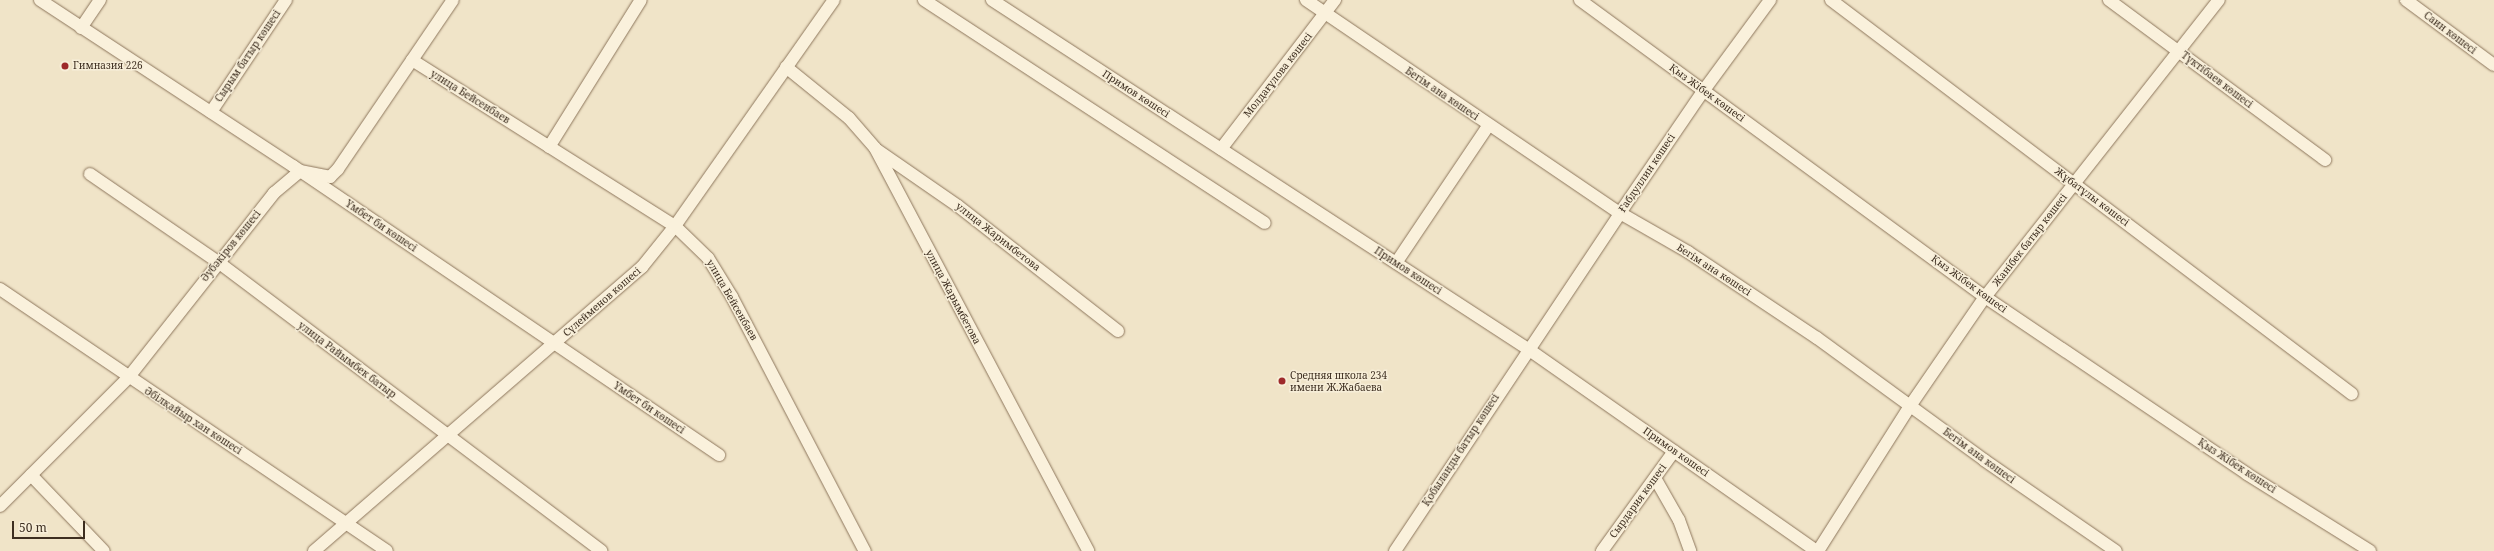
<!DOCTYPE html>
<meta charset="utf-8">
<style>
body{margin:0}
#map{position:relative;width:2494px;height:551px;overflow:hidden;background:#f0e4c8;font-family:"Noto Serif",serif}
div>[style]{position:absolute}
.roads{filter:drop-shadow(0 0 1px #8d765c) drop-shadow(0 0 1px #8d765c)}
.minor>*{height:12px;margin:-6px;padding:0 6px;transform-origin:6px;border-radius:6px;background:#faf1dc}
.dots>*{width:11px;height:11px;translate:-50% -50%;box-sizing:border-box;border:2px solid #f7eed8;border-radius:50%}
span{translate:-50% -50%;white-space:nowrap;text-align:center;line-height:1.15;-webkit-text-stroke:3px #f7eed8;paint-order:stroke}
.street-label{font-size:10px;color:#3d2e20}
.poi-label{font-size:10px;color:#3d2e20}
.left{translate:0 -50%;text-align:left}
.scale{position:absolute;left:12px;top:521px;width:73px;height:18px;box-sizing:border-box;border:2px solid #3d2e20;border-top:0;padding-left:5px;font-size:12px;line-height:14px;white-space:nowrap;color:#3d2e20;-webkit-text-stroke:3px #f7eed8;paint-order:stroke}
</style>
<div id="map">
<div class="roads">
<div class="minor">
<i style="left:40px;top:0;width:303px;rotate:33.3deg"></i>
<i style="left:293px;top:166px;width:515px;rotate:34.15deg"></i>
<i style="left:924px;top:0;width:407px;rotate:33.2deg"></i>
<i style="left:992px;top:0;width:640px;rotate:33.07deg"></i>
<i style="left:1528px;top:349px;width:353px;rotate:35deg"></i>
<i style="left:1306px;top:0;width:379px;rotate:34.2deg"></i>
<i style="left:1620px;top:213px;width:78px;rotate:29.8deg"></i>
<i style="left:1688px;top:252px;width:155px;rotate:33.7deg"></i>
<i style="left:1817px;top:338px;width:207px;rotate:36.1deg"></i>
<i style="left:1984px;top:460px;width:160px;rotate:34.6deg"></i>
<i style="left:1580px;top:0;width:502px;rotate:36.25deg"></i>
<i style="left:1985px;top:297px;width:316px;rotate:34deg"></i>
<i style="left:2247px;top:474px;width:145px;rotate:32deg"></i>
<i style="left:1831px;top:0;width:653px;rotate:37.1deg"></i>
<i style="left:2109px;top:0;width:269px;rotate:36.5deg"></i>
<i style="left:2406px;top:0;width:109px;rotate:36.5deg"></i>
<i style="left:81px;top:28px;width:34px;rotate:-56deg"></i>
<i style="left:412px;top:60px;width:311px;rotate:32.3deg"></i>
<i style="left:675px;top:226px;width:46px;rotate:44.1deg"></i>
<i style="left:708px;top:258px;width:46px;rotate:58.4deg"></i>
<i style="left:732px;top:297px;width:287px;rotate:62.4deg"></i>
<i style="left:786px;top:67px;width:81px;rotate:39deg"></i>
<i style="left:849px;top:118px;width:40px;rotate:49deg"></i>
<i style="left:875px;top:148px;width:456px;rotate:62.1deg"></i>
<i style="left:211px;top:112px;width:135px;rotate:-56.2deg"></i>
<i style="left:549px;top:147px;width:173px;rotate:-58deg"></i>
<i style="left:1221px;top:149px;width:188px;rotate:-52.6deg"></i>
<i style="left:877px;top:150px;width:98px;rotate:34.7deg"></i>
<i style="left:958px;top:206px;width:203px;rotate:38deg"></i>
<i style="left:90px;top:174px;width:155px;rotate:34.5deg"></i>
<i style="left:218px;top:262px;width:480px;rotate:37deg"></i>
<i style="left:1396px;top:263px;width:165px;rotate:-56.1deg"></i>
<i style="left:0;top:289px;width:467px;rotate:34.1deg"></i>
<i style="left:31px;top:475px;width:105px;rotate:46.2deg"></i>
<i style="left:1655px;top:478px;width:48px;rotate:60.3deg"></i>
<i style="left:1679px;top:520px;width:33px;rotate:70deg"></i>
<i style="left:0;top:506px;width:181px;rotate:-45deg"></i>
<i style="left:128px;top:378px;width:236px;rotate:-51.7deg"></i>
<i style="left:274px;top:193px;width:34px;rotate:-40deg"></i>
<i style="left:300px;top:171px;width:31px;rotate:11deg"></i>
<i style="left:330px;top:177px;width:11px;rotate:-45deg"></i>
<i style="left:338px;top:169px;width:204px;rotate:-55.8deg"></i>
<i style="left:314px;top:551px;width:434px;rotate:-40.9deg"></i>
<i style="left:642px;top:267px;width:53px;rotate:-51.2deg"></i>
<i style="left:675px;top:226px;width:276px;rotate:-54.9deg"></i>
<i style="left:1395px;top:551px;width:406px;rotate:-56.3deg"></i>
<i style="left:1620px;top:213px;width:149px;rotate:-55.7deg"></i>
<i style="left:1704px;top:90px;width:112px;rotate:-53.7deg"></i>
<i style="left:1602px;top:551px;width:123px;rotate:-54.2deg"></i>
<i style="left:1818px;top:551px;width:172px;rotate:-57.6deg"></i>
<i style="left:1910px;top:406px;width:132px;rotate:-55.5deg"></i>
<i style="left:1985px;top:297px;width:378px;rotate:-51.8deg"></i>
</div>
</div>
<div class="dots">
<i style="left:65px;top:66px;background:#9e2a2b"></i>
<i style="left:1282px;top:381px;background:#9e2a2b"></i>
</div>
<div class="street-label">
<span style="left:2450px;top:33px;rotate:37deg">Саин көшесі</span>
<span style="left:248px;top:56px;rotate:-56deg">Сырым батыр көшесі</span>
<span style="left:1278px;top:75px;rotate:-52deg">Молдағұлова көшесі</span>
<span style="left:2217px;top:80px;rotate:37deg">Түктібаев көшесі</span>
<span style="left:1707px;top:93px;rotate:36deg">Қыз Жібек көшесі</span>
<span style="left:1136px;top:94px;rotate:33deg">Примов көшесі</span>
<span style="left:1442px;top:94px;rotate:34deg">Бегім ана көшесі</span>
<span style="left:470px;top:97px;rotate:32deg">улица Бейсенбаев</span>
<span style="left:1647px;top:173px;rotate:-56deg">Ғабдуллин көшесі</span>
<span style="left:2092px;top:197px;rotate:37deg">Жұбатұлы көшесі</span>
<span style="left:381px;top:226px;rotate:34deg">Үмбет би көшесі</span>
<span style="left:998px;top:237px;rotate:38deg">улица Жаримбетова</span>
<span style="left:2030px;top:240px;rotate:-52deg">Жанібек батыр көшесі</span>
<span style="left:231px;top:246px;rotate:-51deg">Әубәкіров көшесі</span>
<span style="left:1714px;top:270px;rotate:33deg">Бегім ана көшесі</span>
<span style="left:1408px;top:271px;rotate:33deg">Примов көшесі</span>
<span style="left:1969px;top:284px;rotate:36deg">Қыз Жібек көшесі</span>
<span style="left:953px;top:297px;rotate:62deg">улица Жарымбетова</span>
<span style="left:732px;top:300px;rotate:60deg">улица Бейсенбаев</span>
<span style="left:602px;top:302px;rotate:-41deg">Сүлейменов көшесі</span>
<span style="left:347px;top:360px;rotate:37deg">улица Райымбек батыр</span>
<span style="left:649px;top:408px;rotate:34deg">Үмбет би көшесі</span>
<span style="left:193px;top:421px;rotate:33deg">Әбілқайыр хан көшесі</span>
<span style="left:1461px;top:450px;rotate:-57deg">Қобыланды батыр көшесі</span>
<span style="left:1676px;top:452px;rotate:35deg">Примов көшесі</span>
<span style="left:1979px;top:456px;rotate:36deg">Бегім ана көшесі</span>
<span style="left:2237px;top:466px;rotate:33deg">Қыз Жібек көшесі</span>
<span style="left:1638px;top:501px;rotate:-54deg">Сырдария көшесі</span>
</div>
<div class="poi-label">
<span class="left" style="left:73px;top:66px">Гимназия 226</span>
<span class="left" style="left:1290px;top:381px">Средняя школа 234<br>имени Ж.Жабаева</span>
</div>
<div class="scale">50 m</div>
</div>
